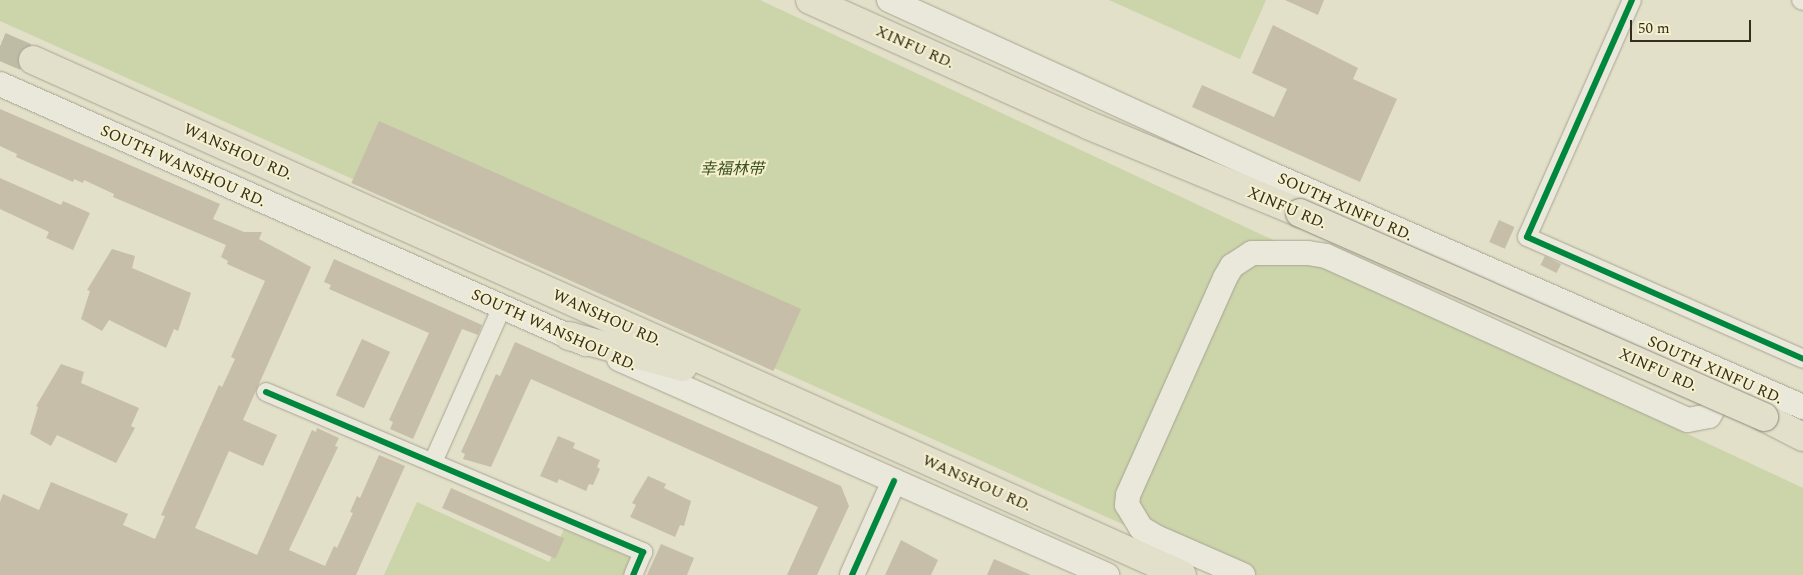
<!DOCTYPE html>
<meta charset="utf-8">
<style>
body{margin:0}
#map{position:relative;width:1803px;height:575px;overflow:hidden;background:#e2e0c8;font-family:Spectral,"Noto Sans SC",serif}
div>[style]{position:absolute}
.green>*{inset:0;background:#ccd4aa}
.building>*{inset:0;background:#c6bea9;transform-origin:0 0}
.primary-tunnel>*{height:28px;margin-top:-14px;transform-origin:0;background:repeating-linear-gradient(90deg,#bfbca6 0 28px,transparent 0 42px)}
.roads{filter:drop-shadow(0 0 1px #a7a492) drop-shadow(0 0 1px #a7a492)}
.street>*{height:18px;margin:-9px;padding:0 9px;transform-origin:9px;border-radius:9px;background:#eae8db}
.secondary>*{height:24px;margin:-12px;padding:0 12px;transform-origin:12px;border-radius:12px;background:#eae8db}
.primary>*{height:28px;margin:-14px;padding:0 14px;transform-origin:14px;border-radius:14px;background:#e2dfcb}
.bridges{filter:drop-shadow(0 0 1px #8c8979) drop-shadow(0 0 1px #8c8979)}
.primary-bridge>*{height:28px;margin:-14px;padding:0 14px;transform-origin:14px;border-radius:14px;background:#e2dfcb}
.cycleway>*{height:6px;margin:-3px;padding:0 3px;transform-origin:3px;border-radius:3px;background:#00873e}
span{translate:-50% -50%;white-space:nowrap;text-align:center;line-height:1.15;-webkit-text-stroke:4px #f5f0cd;paint-order:stroke}
.street-label{font-size:16px;color:#342c1c}
.park-label{font-size:16px;color:#3c5122;font-style:italic}
.scale{position:absolute;left:1630px;top:20px;width:121px;height:22px;box-sizing:border-box;border:2px solid #342c1c;border-top:0;padding-left:6px;font-size:15px;line-height:18px;white-space:nowrap;color:#342c1c;-webkit-text-stroke:4px #f5f0cd;paint-order:stroke}
</style>
<div id="map">
<div class="green">
<i style="clip-path:polygon(0 0,760px 0,1803px 488px,1803px 575px,1236px 575px,0 21px)"></i>
<i style="clip-path:polygon(1109px 0,1266px 0,1240px 59px)"></i>
<i style="clip-path:polygon(417px 502px,549px 562px,564px 529px,634px 559px,627px 575px,384px 575px)"></i>
</div>
<div class="building">
<i style="clip-path:polygon(1285px 0,1324px 0,1318px 15px)"></i>
<i style="clip-path:polygon(1273px 25px,1358px 68px,1353px 79px,1397px 99px,1360px 182px,1192px 107px,1202px 85px,1274px 117px,1287px 89px,1252px 73px)"></i>
<i style="clip-path:polygon(0 109px,220px 204px,213px 219px,244px 232px,262px 232px,259px 239px,311px 267px,243px 420px,277px 435px,263px 466px,229px 451px,195px 528px,257px 555px,312px 430px,316px 432px,317px 428px,339px 438px,335px 446px,338px 447px,289px 550px,325px 566px,334px 546px,337px 548px,353px 513px,350px 512px,357px 496px,360px 498px,379px 455px,405px 466px,356px 575px,0 575px,0 502px,3px 494px,39px 510px,51px 482px,128px 514px,123px 525px,155px 539px,165px 516px,161px 515px,219px 385px,222px 387px,235px 359px,231px 357px,265px 281px,227px 264px,228px 261px,221px 257px,226px 245px,113px 197px,114px 194px,84px 180px,83px 183px,74px 179px,73px 182px,16px 157px,17px 154px,0 146px)"></i>
<i style="left:379px;top:121px;width:462px;height:68px;rotate:24deg"></i>
<i style="clip-path:polygon(0 178px,61px 205px,63px 201px,90px 213px,73px 250px,46px 238px,49px 232px,0 209px)"></i>
<i style="left:1499px;top:220px;width:17px;height:24px;rotate:24deg"></i>
<i style="clip-path:polygon(112px 249px,135px 256px,132px 268px,191px 293px,178px 331px,174px 329px,166px 348px,109px 320px,102px 331px,81px 319px,90px 291px,87px 290px)"></i>
<i style="left:1545px;top:256px;width:18px;height:10px;rotate:27deg"></i>
<i style="clip-path:polygon(334px 259px,482px 325px,478px 335px,462px 329px,413px 439px,390px 429px,393px 422px,389px 420px,429px 333px,329px 289px,331px 285px,324px 282px)"></i>
<i style="left:362px;top:339px;width:31px;height:62px;rotate:25deg"></i>
<i style="clip-path:polygon(515px 342px,841px 486px,849px 506px,817px 575px,787px 575px,818px 507px,531px 379px,491px 467px,463px 459px,465px 454px,461px 452px,477px 417px,496px 374px,500px 376px)"></i>
<i style="clip-path:polygon(61px 364px,84px 372px,81px 383px,139px 408px,131px 426px,135px 428px,116px 463px,57px 435px,51px 446px,30px 434px,38px 407px,36px 406px)"></i>
<i style="clip-path:polygon(558px 436px,575px 443px,573px 448px,600px 460px,597px 467px,600px 469px,593px 485px,589px 484px,586px 491px,559px 479px,557px 483px,540px 476px)"></i>
<i style="clip-path:polygon(648px 476px,666px 484px,664px 488px,691px 501px,684px 526px,680px 525px,675px 537px,630px 517px,636px 505px,632px 503px)"></i>
<i style="left:451px;top:488px;width:124px;height:22px;rotate:24deg"></i>
<i style="clip-path:polygon(901px 540px,938px 560px,931px 575px,885px 575px)"></i>
<i style="clip-path:polygon(661px 544px,694px 558px,687px 575px,647px 575px)"></i>
<i style="clip-path:polygon(994px 559px,1031px 575px,987px 575px)"></i>
</div>
<div class="primary-tunnel">
<i style="left:0;top:46px;width:36px;rotate:23deg"></i>
</div>
<div class="roads">
<div class="street">
<i style="left:1632px;top:0;width:259px;rotate:113.9deg"></i>
<i style="left:1527px;top:237px;width:302px;rotate:23.8deg"></i>
<i style="left:1801px;top:0;width:2px;rotate:27deg"></i>
<i style="left:266px;top:392px;width:410px;rotate:23deg"></i>
<i style="left:643px;top:552px;width:25px;rotate:113deg"></i>
<i style="left:433px;top:462px;width:170px;rotate:-66deg"></i>
</div>
<div class="secondary">
<i style="left:889px;top:0;width:420px;rotate:24.5deg"></i>
<i style="left:1271px;top:174px;width:581px;rotate:23.65deg"></i>
<i style="left:0;top:84px;width:641px;rotate:23.93deg"></i>
<i style="left:619px;top:359px;width:534px;rotate:23.88deg"></i>
<i style="left:852px;top:575px;width:103px;rotate:-65.9deg"></i>
<i style="left:1243px;top:575px;width:95px;rotate:-156.4deg"></i>
<i style="left:1156px;top:537px;width:17px;rotate:-149deg"></i>
<i style="left:1141px;top:528px;width:27px;rotate:-121deg"></i>
<i style="left:1127px;top:505px;width:10px;rotate:-84deg"></i>
<i style="left:1128px;top:495px;width:238px;rotate:-65.9deg"></i>
<i style="left:1225px;top:278px;width:14px;rotate:-60deg"></i>
<i style="left:1232px;top:266px;width:24px;rotate:-33deg"></i>
<i style="left:1252px;top:253px;width:56px"></i>
<i style="left:1308px;top:253px;width:18px;rotate:9deg"></i>
<i style="left:1326px;top:256px;width:397px;rotate:24.4deg"></i>
<i style="left:1688px;top:420px;width:21px;rotate:-11deg"></i>
<i style="left:1709px;top:416px;width:40px;rotate:-60.3deg"></i>
</div>
<div class="primary">
<i style="left:810px;top:0;width:305px;rotate:24.2deg"></i>
<i style="left:1088px;top:125px;width:230px;rotate:22.5deg"></i>
<i style="left:33px;top:60px;width:1259px;rotate:24.14deg"></i>
<i style="left:569px;top:336px;width:118px;rotate:15.2deg"></i>
<i style="left:1764px;top:417px;width:44px;rotate:27.1deg"></i>
</div>
</div>
<div class="bridges">
<div class="primary-bridge">
<i style="left:1300px;top:213px;width:507px;rotate:23.73deg"></i>
</div>
</div>
<div class="cycleway">
<i style="left:1632px;top:0;width:259px;rotate:113.9deg"></i>
<i style="left:1527px;top:237px;width:302px;rotate:23.8deg"></i>
<i style="left:266px;top:392px;width:410px;rotate:23deg"></i>
<i style="left:643px;top:552px;width:25px;rotate:113deg"></i>
<i style="left:852px;top:575px;width:103px;rotate:-65.9deg"></i>
</div>
<div class="street-label">
<span style="left:915px;top:47px;rotate:24deg">XINFU RD.</span>
<span style="left:238px;top:152px;rotate:24deg">WANSHOU RD.</span>
<span style="left:183px;top:166px;rotate:24deg">SOUTH WANSHOU RD.</span>
<span style="left:1345px;top:207px;rotate:24deg">SOUTH XINFU RD.</span>
<span style="left:1287px;top:208px;rotate:23deg">XINFU RD.</span>
<span style="left:607px;top:318px;rotate:24deg">WANSHOU RD.</span>
<span style="left:554px;top:330px;rotate:24deg">SOUTH WANSHOU RD.</span>
<span style="left:1658px;top:370px;rotate:24deg">XINFU RD.</span>
<span style="left:1715px;top:370px;rotate:24deg">SOUTH XINFU RD.</span>
<span style="left:977px;top:483px;rotate:24deg">WANSHOU RD.</span>
</div>
<div class="park-label">
<span style="left:732px;top:169px">幸福林带</span>
</div>
<div class="scale">50 m</div>
</div>
